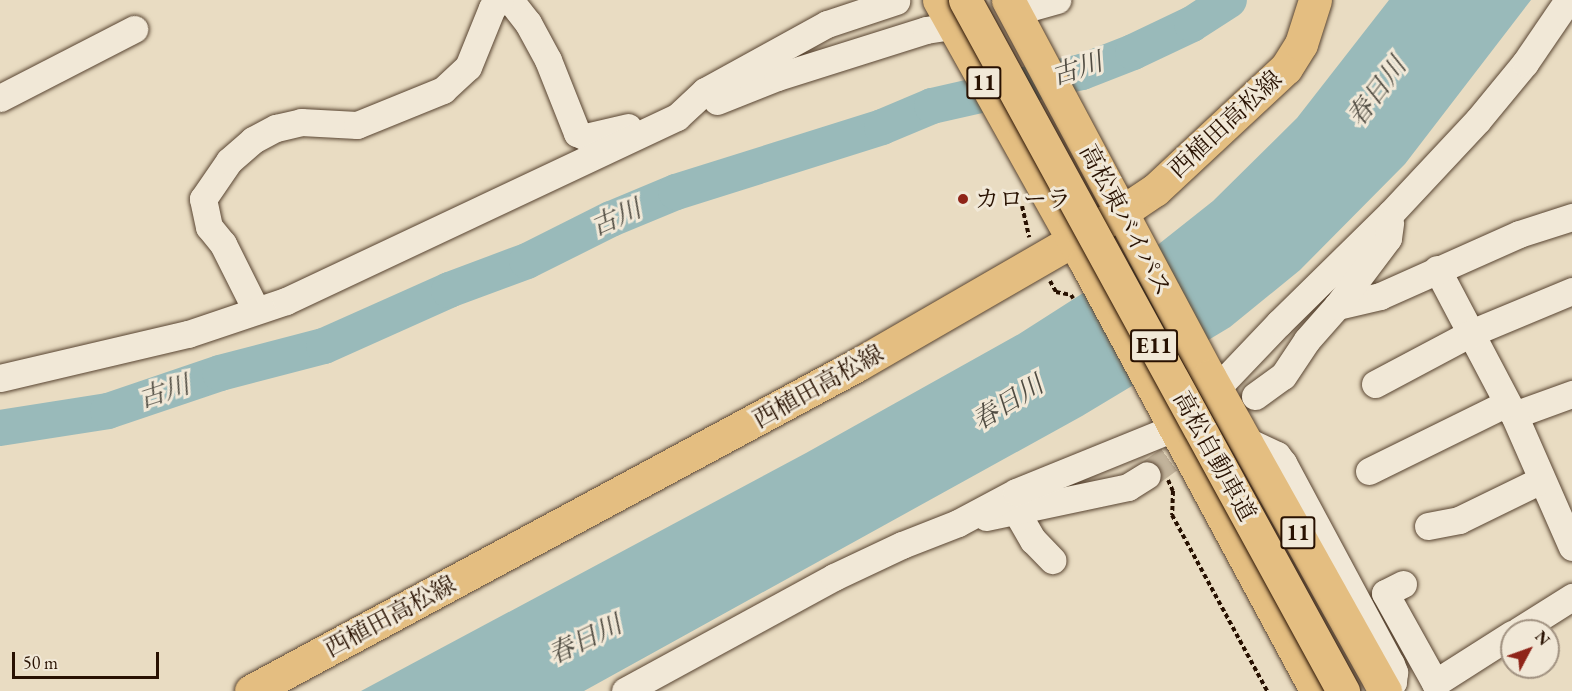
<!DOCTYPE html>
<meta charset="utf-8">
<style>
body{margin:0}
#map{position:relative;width:1572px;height:691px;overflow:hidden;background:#e9dcc2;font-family:"EB Garamond","Noto Serif JP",serif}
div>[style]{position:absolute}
.water>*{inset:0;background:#99baba}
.river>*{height:36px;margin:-18px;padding:0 18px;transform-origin:18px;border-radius:18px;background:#99baba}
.minor-tunnel>*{height:27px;margin-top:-13.5px;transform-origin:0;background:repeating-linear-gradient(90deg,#c2b39b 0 27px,transparent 0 41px)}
.path>*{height:4px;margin-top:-2px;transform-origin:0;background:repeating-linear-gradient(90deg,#281101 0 4.5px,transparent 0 7.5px)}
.roads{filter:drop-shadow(0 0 2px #584431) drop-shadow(0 0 2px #584431)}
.minor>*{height:27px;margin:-13.5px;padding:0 13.5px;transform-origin:13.5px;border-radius:13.5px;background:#f1e8d7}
.major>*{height:33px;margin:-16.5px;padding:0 16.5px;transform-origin:16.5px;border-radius:16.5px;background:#e4be81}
.highway>*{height:33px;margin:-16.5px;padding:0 16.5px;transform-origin:16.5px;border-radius:16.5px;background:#e4be81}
.bridges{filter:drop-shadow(0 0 2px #281101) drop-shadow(0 0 2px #281101)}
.highway-bridge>*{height:33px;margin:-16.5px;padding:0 16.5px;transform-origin:16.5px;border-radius:16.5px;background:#e4be81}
.dots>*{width:16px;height:16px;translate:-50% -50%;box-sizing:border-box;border:3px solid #f1e8d7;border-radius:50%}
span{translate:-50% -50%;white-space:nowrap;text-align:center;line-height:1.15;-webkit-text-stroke:6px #f1e8d7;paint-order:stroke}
.shield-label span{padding:2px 4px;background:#f1e8d7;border:2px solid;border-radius:4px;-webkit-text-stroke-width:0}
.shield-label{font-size:22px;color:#281101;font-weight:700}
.street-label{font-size:24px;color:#281101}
.poi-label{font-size:24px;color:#281101}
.left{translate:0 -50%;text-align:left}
.water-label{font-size:26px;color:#504c42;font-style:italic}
.north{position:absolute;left:1500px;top:619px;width:60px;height:60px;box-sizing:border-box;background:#f1e8d7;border:2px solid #a19281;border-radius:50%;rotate:49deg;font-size:16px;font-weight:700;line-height:24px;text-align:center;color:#281101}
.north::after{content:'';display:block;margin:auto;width:21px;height:27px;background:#8f2418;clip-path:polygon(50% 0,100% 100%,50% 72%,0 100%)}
.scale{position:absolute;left:12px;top:652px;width:147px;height:27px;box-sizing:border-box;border:3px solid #281101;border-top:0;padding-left:8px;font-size:18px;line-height:21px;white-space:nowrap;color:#281101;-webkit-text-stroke:4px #f1e8d7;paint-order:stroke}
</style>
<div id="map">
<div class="water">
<i style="clip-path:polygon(1389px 0,1531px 0,1405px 164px,1300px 270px,1230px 327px,1082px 416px,584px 691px,361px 691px,806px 453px,1019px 334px,1155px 247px,1213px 201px,1297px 118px)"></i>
</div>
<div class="river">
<i style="left:0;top:428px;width:109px;rotate:-8.9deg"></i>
<i style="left:108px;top:411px;width:118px;rotate:-18.7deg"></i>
<i style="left:220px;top:373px;width:107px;rotate:-14.6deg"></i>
<i style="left:324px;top:346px;width:137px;rotate:-24.1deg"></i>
<i style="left:449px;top:290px;width:83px;rotate:-20.4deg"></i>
<i style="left:527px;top:261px;width:94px;rotate:-26.6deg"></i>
<i style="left:611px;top:219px;width:70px;rotate:-22.6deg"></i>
<i style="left:676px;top:192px;width:216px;rotate:-17.5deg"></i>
<i style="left:882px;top:127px;width:54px;rotate:-22.8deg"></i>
<i style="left:932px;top:106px;width:154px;rotate:-12.8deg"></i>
<i style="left:1082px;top:72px;width:55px;rotate:-21.4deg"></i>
<i style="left:1133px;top:52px;width:65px;rotate:-25.4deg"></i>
<i style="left:1192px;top:24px;width:44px;rotate:-33deg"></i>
</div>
<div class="minor-tunnel">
<i style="left:1147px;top:475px;width:67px;rotate:-35.8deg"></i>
</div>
<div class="path">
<i style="left:1022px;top:206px;width:32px;rotate:77deg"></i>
<i style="left:1050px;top:281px;width:13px;rotate:61deg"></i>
<i style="left:1056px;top:292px;width:15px;rotate:11deg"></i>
<i style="left:1071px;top:295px;width:4px;rotate:56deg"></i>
<i style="left:1168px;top:480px;width:12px;rotate:66deg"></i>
<i style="left:1173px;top:491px;width:24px;rotate:92deg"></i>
<i style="left:1172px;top:515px;width:200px;rotate:61.6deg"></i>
</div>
<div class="roads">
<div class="minor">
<i style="left:510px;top:0;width:29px;rotate:52deg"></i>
<i style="left:528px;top:23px;width:42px;rotate:61.6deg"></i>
<i style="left:548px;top:60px;width:79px;rotate:68.3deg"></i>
<i style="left:577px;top:133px;width:10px;rotate:24deg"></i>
<i style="left:586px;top:137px;width:43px;rotate:-13.4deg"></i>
<i style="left:1014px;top:12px;width:45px;rotate:-15.6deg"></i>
<i style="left:0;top:98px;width:151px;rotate:-27.2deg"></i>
<i style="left:717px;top:101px;width:65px;rotate:-21.8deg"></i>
<i style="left:777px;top:77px;width:156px;rotate:-17.5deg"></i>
<i style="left:926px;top:30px;width:26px;rotate:-9deg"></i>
<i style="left:1437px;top:269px;width:165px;rotate:62.2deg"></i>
<i style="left:1514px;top:415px;width:62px;rotate:-19.9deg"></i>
<i style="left:251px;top:300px;width:63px;rotate:-116.6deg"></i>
<i style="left:223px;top:244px;width:22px;rotate:-129deg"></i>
<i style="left:209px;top:227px;width:29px;rotate:-102deg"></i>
<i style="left:203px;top:199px;width:46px;rotate:-55.6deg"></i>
<i style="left:229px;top:161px;width:32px;rotate:-41deg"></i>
<i style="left:253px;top:140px;width:26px;rotate:-28deg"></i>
<i style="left:276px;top:128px;width:26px;rotate:-13deg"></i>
<i style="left:301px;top:122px;width:56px;rotate:3.1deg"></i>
<i style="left:357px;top:125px;width:93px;rotate:-22.1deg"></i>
<i style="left:443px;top:90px;width:34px;rotate:-43deg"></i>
<i style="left:468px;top:67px;width:64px;rotate:-67.9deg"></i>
<i style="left:492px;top:8px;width:11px;rotate:-45deg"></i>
<i style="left:1337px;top:306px;width:44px;rotate:-13.1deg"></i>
<i style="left:1380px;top:296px;width:152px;rotate:-24deg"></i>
<i style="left:1519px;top:234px;width:56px;rotate:-17.8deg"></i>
<i style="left:0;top:378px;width:193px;rotate:-13.2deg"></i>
<i style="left:188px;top:334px;width:103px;rotate:-18.6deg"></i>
<i style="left:286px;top:301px;width:432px;rotate:-25.2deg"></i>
<i style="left:677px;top:117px;width:38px;rotate:-43deg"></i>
<i style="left:705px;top:91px;width:139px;rotate:-28.8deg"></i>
<i style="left:827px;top:24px;width:73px;rotate:-18.4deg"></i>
<i style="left:1375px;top:384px;width:109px;rotate:-28deg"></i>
<i style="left:1471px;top:333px;width:109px;rotate:-22.6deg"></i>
<i style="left:1217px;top:388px;width:90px;rotate:-46.4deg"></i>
<i style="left:1279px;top:323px;width:157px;rotate:-44.5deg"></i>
<i style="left:1391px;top:213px;width:127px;rotate:-46.9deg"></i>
<i style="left:1478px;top:120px;width:74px;rotate:-50.5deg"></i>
<i style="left:1525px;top:63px;width:76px;rotate:-55.7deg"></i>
<i style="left:1255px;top:396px;width:34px;rotate:-36deg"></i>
<i style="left:1283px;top:376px;width:43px;rotate:-56.3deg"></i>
<i style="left:1307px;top:340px;width:45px;rotate:-48.6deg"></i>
<i style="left:1337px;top:306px;width:85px;rotate:-53.1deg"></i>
<i style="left:1388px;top:238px;width:15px;rotate:-82deg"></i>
<i style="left:1514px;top:415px;width:144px;rotate:66.3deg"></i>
<i style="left:1247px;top:441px;width:33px;rotate:25deg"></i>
<i style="left:1277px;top:455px;width:10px;rotate:53deg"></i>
<i style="left:1283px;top:463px;width:228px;rotate:61.8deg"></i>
<i style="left:1391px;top:664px;width:9px;rotate:69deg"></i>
<i style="left:1394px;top:672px;width:10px;rotate:96deg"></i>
<i style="left:1393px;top:682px;width:11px;rotate:124deg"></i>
<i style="left:1369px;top:471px;width:154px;rotate:-26.2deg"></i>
<i style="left:1016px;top:511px;width:34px;rotate:60deg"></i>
<i style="left:1033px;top:540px;width:28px;rotate:46deg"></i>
<i style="left:986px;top:517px;width:145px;rotate:-11.9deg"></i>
<i style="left:1128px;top:487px;width:22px;rotate:-32deg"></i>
<i style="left:1428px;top:526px;width:32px;rotate:-11deg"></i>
<i style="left:1459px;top:520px;width:91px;rotate:-26deg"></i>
<i style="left:1403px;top:584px;width:20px;rotate:153deg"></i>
<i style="left:1385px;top:593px;width:103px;rotate:60.9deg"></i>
<i style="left:1435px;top:683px;width:91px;rotate:-32.5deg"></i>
<i style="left:1518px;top:631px;width:64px;rotate:-32.2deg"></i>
<i style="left:625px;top:691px;width:238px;rotate:-28.6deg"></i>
<i style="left:834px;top:577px;width:75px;rotate:-25.2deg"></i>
<i style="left:902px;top:545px;width:60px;rotate:-21.4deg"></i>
<i style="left:958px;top:523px;width:66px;rotate:-28.1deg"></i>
<i style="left:1016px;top:492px;width:170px;rotate:-22.1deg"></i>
</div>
<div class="major">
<i style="left:251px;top:691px;width:688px;rotate:-28.28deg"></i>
<i style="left:857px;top:365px;width:306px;rotate:-30deg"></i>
<i style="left:1122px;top:212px;width:40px;rotate:-34deg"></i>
<i style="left:1155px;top:190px;width:179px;rotate:-43deg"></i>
<i style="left:1286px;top:68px;width:28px;rotate:-58deg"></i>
<i style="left:1301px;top:44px;width:46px;rotate:-72.3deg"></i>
</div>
<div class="highway">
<i style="left:939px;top:0;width:299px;rotate:60.8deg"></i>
<i style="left:1085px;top:261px;width:489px;rotate:61.7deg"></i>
<i style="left:1008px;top:0;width:426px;rotate:61.9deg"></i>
<i style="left:1209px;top:376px;width:361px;rotate:60.8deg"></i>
</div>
</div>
<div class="bridges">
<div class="highway-bridge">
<i style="left:965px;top:0;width:788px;rotate:61.32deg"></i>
</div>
</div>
<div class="dots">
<i style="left:963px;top:199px;background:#8f2418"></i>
</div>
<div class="shield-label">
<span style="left:984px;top:83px">11</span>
<span style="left:1154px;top:346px">E11</span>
<span style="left:1298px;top:533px">11</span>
</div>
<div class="street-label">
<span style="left:1225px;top:124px;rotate:-43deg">西植田高松線</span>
<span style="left:1126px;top:220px;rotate:62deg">高松東バイパス</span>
<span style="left:818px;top:386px;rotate:-29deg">西植田高松線</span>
<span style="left:1215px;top:456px;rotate:61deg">高松自動車道</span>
<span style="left:390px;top:616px;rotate:-28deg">西植田高松線</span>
</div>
<div class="poi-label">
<span class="left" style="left:975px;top:199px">カローラ</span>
</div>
<div class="water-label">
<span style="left:1077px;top:69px;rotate:-18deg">古川</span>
<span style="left:1377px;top:92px;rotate:-53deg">春日川</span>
<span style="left:616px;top:218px;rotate:-24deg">古川</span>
<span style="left:164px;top:392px;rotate:-18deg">古川</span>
<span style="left:1008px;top:403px;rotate:-32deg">春日川</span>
<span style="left:585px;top:640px;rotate:-26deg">春日川</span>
</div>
<div class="north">N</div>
<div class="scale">50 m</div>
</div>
